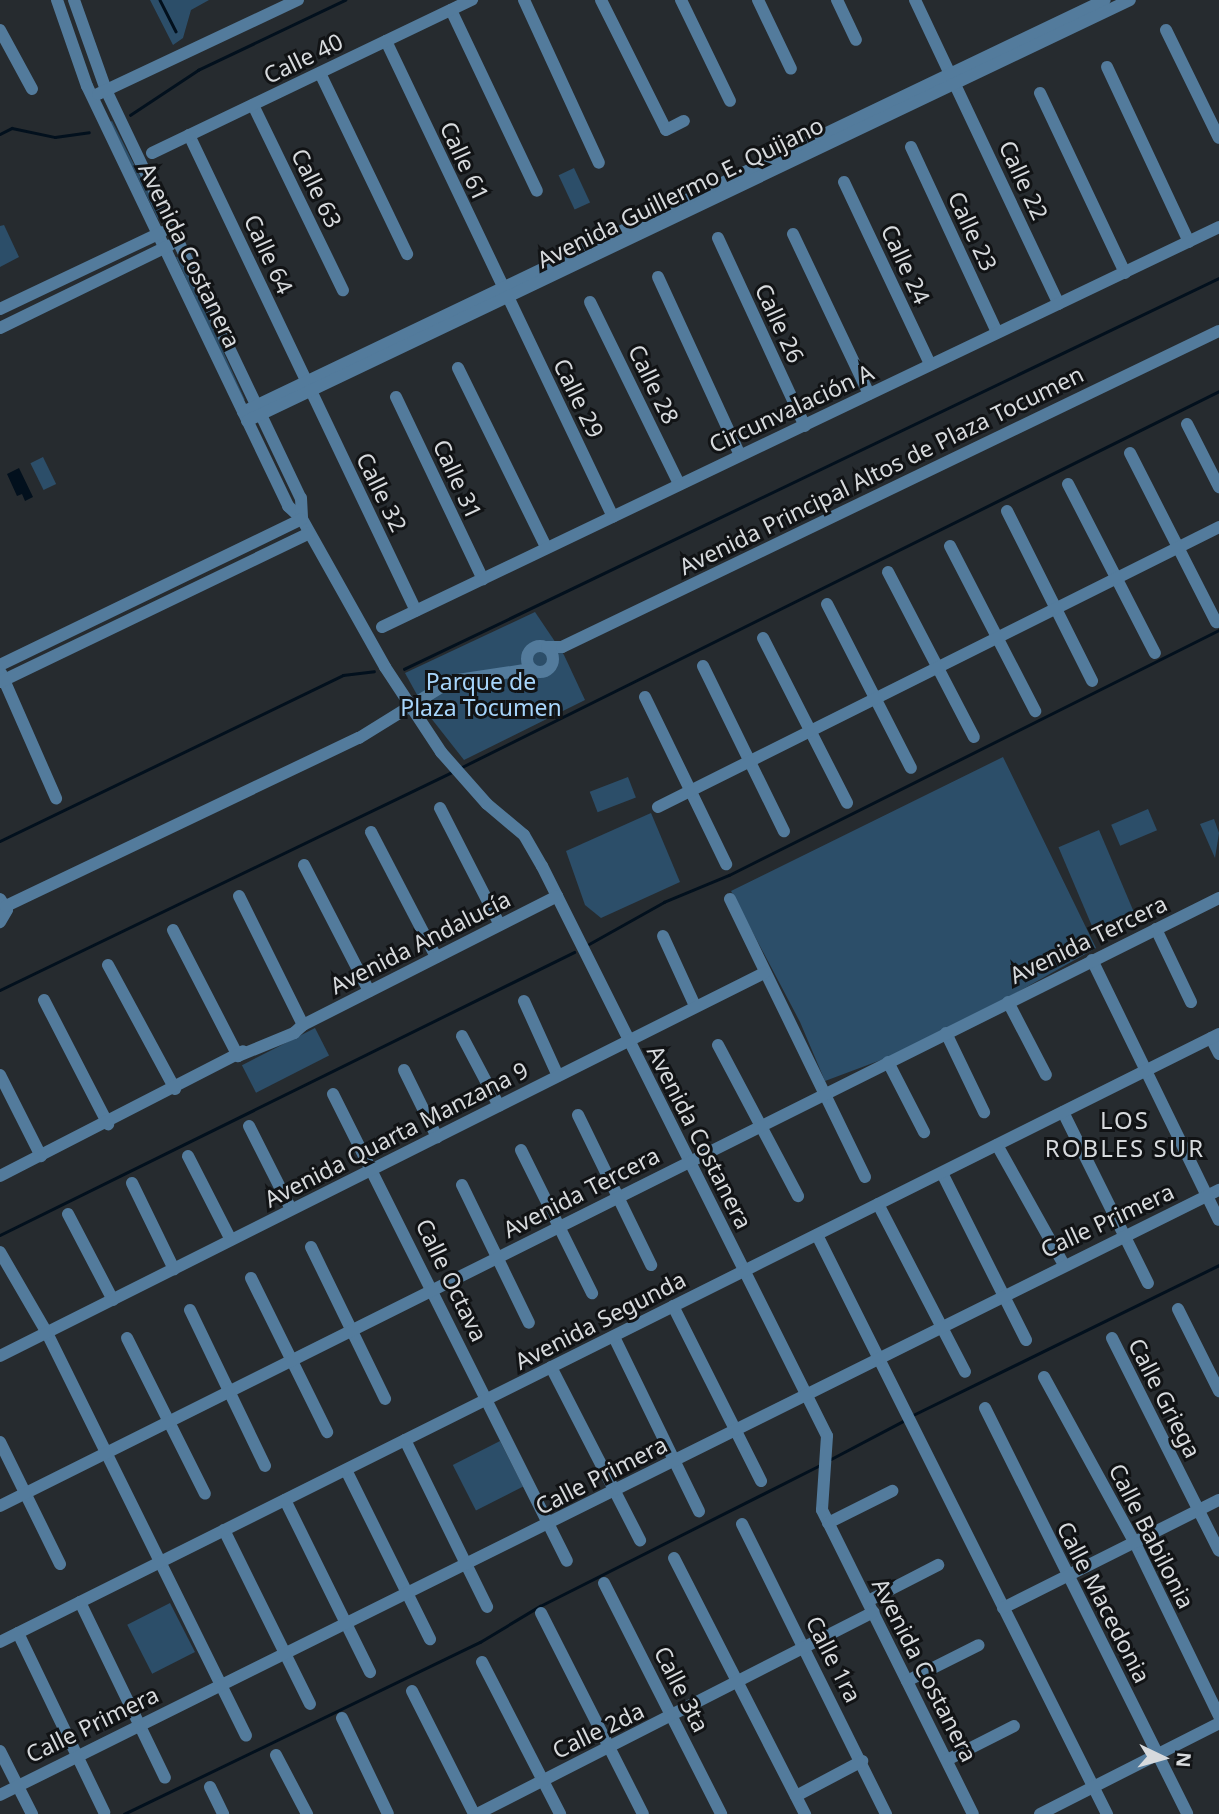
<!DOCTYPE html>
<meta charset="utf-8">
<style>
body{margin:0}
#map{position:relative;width:1219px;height:1814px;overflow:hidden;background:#262b2f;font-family:"Noto Sans",sans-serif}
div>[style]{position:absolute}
.green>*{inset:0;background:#2c4e69;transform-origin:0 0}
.water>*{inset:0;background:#02101d}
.stream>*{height:2.5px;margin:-1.25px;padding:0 1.25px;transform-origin:1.25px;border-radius:1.25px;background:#02101d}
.minor>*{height:12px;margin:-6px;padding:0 6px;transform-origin:6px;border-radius:6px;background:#537b9c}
.minor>.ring{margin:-6px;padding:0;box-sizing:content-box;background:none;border:12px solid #537b9c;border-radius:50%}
span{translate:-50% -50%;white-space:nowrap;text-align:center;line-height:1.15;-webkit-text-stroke:6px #111315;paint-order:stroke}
.street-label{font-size:23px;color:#d7dadd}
.park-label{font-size:23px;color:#a7d5fb}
.neighbourhood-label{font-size:24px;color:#d7dadd;letter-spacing:2px}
.north{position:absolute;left:1128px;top:1723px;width:70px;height:70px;-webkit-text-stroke:5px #111315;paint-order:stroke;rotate:95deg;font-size:19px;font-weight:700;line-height:28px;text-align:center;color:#d7dadd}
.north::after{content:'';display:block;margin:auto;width:24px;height:32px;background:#d7dadd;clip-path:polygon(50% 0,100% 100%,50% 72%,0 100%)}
</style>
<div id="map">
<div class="green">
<i style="clip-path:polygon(150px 0,209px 0,191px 10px,183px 38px,173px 45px)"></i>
<i style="clip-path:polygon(112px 121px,160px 216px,158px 219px,110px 122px)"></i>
<i style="left:574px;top:168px;width:38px;height:17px;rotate:65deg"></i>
<i style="clip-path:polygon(4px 225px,19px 257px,0 267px,0 226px)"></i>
<i style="clip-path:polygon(176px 257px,181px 258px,245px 400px,242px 399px)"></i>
<i style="left:43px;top:457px;width:30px;height:14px;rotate:64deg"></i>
<i style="clip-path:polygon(535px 612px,564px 655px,585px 700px,464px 760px,427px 713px,405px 673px)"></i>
<i style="clip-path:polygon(1003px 757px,1096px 948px,929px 1042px,825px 1081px,800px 1022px,731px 891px)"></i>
<i style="left:628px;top:777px;width:22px;height:41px;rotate:69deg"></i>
<i style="left:1148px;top:809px;width:23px;height:40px;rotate:67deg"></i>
<i style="clip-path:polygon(651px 813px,680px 882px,601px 918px,585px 905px,566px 851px)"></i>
<i style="clip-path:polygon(1214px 819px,1219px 833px,1215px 858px,1200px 824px)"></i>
<i style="left:1099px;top:830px;width:93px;height:44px;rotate:67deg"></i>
<i style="left:315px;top:1028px;width:31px;height:82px;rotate:63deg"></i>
<i style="left:500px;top:1441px;width:51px;height:53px;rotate:63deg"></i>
<i style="left:170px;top:1603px;width:55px;height:48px;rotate:63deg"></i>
</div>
<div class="water">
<i style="clip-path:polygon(19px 468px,33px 497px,25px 501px,22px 494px,17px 496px,7px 474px)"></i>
</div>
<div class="stream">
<i style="left:160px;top:0;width:35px;rotate:63deg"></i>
<i style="left:130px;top:115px;width:82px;rotate:-33.5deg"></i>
<i style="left:198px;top:70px;width:163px;rotate:-25.5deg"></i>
<i style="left:0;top:134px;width:13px;rotate:-27deg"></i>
<i style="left:12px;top:128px;width:44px;rotate:11.8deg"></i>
<i style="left:55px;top:137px;width:34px;rotate:-8deg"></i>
<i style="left:404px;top:669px;width:904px;rotate:-25.63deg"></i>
<i style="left:460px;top:768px;width:847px;rotate:-26.41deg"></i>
<i style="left:0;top:841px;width:381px;rotate:-25.8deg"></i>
<i style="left:343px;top:675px;width:31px;rotate:-7deg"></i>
<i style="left:589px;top:944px;width:86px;rotate:-29.2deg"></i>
<i style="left:664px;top:902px;width:70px;rotate:-22.6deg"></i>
<i style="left:729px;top:875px;width:548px;rotate:-26.57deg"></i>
<i style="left:0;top:990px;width:504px;rotate:-25.75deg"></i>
<i style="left:0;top:1235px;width:640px;rotate:-26.24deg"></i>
<i style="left:911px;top:1416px;width:343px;rotate:-26.1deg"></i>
<i style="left:831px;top:1459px;width:84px;rotate:-27.8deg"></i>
<i style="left:124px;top:1814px;width:395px;rotate:-25.8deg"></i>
<i style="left:480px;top:1642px;width:70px;rotate:-31deg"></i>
<i style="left:540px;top:1606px;width:316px;rotate:-26.7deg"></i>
</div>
<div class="minor">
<i style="left:57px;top:0;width:91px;rotate:70.8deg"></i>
<i style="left:87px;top:86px;width:466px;rotate:64.4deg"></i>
<i style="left:288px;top:506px;width:19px;rotate:43deg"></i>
<i style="left:302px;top:519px;width:170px;rotate:60.7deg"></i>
<i style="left:385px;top:667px;width:102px;rotate:56.6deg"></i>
<i style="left:441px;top:752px;width:69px;rotate:48.5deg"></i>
<i style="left:487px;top:804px;width:48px;rotate:40deg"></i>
<i style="left:524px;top:835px;width:36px;rotate:60deg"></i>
<i style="left:542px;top:866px;width:637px;rotate:63.43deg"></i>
<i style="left:827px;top:1436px;width:74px;rotate:93.9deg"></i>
<i style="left:822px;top:1510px;width:339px;rotate:63.6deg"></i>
<i style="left:74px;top:0;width:96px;rotate:70.4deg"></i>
<i style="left:106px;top:90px;width:452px;rotate:64.5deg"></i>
<i style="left:301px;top:498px;width:21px;rotate:87deg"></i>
<i style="left:524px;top:0;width:179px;rotate:65.3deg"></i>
<i style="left:601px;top:0;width:145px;rotate:63.4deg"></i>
<i style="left:666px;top:130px;width:20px;rotate:-27deg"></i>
<i style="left:681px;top:0;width:112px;rotate:64.1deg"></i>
<i style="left:758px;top:0;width:76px;rotate:64.4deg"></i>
<i style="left:837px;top:0;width:44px;rotate:64.6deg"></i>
<i style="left:915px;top:0;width:336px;rotate:64.7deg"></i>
<i style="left:451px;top:10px;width:200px;rotate:64.6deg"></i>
<i style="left:0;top:30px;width:67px;rotate:61.5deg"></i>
<i style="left:1166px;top:30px;width:120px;rotate:63.9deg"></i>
<i style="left:386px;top:41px;width:527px;rotate:64.5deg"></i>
<i style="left:1107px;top:67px;width:193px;rotate:64.9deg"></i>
<i style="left:320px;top:73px;width:201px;rotate:64.3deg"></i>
<i style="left:1040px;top:93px;width:199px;rotate:64.7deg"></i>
<i style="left:98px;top:94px;width:221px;rotate:-25.2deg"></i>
<i style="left:253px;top:105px;width:206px;rotate:64.1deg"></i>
<i style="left:189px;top:135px;width:527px;rotate:64.5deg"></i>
<i style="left:911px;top:147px;width:204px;rotate:65.1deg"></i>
<i style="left:152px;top:153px;width:355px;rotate:-25.6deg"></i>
<i style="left:844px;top:182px;width:201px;rotate:64.7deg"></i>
<i style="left:793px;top:234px;width:177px;rotate:64.6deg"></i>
<i style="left:718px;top:238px;width:207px;rotate:65.2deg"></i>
<i style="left:658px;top:277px;width:196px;rotate:65.3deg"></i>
<i style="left:590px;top:302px;width:203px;rotate:63.9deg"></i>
<i style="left:0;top:309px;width:179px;rotate:-25.4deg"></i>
<i style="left:0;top:328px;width:189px;rotate:-26deg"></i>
<i style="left:458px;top:368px;width:199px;rotate:63.8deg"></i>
<i style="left:396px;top:397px;width:202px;rotate:64.5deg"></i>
<i style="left:243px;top:412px;width:955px;rotate:-25.55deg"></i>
<i style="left:247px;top:421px;width:978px;rotate:-25.49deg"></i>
<i style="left:1187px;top:424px;width:71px;rotate:63.1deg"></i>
<i style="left:1130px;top:453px;width:190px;rotate:63deg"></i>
<i style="left:1068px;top:484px;width:190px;rotate:62.8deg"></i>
<i style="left:1007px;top:511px;width:190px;rotate:63.4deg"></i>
<i style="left:950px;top:546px;width:186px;rotate:62.7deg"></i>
<i style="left:888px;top:572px;width:186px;rotate:62.5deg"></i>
<i style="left:827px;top:604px;width:184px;rotate:62.9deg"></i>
<i style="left:382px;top:627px;width:928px;rotate:-25.54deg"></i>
<i style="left:763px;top:638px;width:185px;rotate:63deg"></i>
<i class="ring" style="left:527px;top:646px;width:14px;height:14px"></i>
<i style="left:547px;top:647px;width:15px"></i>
<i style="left:562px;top:647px;width:729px;rotate:-25.69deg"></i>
<i style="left:0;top:665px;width:335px;rotate:-25.8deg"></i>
<i style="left:703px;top:666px;width:184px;rotate:63.9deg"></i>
<i style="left:1px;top:673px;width:137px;rotate:66.3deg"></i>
<i style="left:0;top:682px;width:343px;rotate:-25.7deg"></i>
<i style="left:645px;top:697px;width:186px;rotate:64.1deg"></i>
<i style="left:658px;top:807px;width:627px;rotate:-26.52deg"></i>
<i style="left:440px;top:808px;width:131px;rotate:62.9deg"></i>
<i style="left:371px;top:832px;width:141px;rotate:62.5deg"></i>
<i style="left:304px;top:865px;width:142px;rotate:62.7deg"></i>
<i style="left:239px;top:896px;width:144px;rotate:63.6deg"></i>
<i style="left:0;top:899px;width:13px;rotate:58deg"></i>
<i style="left:7px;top:910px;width:14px;rotate:120deg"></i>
<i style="left:730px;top:899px;width:309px;rotate:64.1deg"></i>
<i style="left:6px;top:906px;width:391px;rotate:-25.5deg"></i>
<i style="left:359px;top:738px;width:108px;rotate:-31.8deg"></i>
<i style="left:451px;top:681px;width:81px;rotate:-8.5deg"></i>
<i style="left:1156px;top:929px;width:81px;rotate:64.4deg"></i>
<i style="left:173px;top:930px;width:142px;rotate:62.7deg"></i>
<i style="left:663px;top:936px;width:77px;rotate:65.4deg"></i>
<i style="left:1092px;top:960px;width:289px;rotate:64deg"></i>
<i style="left:108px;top:965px;width:141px;rotate:61.6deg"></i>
<i style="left:44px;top:1000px;width:140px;rotate:62.7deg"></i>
<i style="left:524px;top:1001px;width:82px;rotate:65.6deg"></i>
<i style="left:1008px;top:1002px;width:82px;rotate:62.5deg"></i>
<i style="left:946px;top:1033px;width:88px;rotate:64.3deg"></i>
<i style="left:462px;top:1036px;width:79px;rotate:62.1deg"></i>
<i style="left:1211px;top:1038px;width:18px;rotate:63deg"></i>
<i style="left:718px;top:1045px;width:171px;rotate:62.1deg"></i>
<i style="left:238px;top:1056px;width:61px;rotate:-22.3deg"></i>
<i style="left:294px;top:1033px;width:12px;rotate:-42deg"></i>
<i style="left:303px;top:1025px;width:285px;rotate:-26.9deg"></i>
<i style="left:888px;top:1062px;width:79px;rotate:62.8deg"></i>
<i style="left:404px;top:1070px;width:75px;rotate:63.8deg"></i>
<i style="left:0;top:1075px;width:91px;rotate:63.2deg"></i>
<i style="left:333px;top:1094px;width:522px;rotate:63.39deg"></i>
<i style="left:1063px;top:1112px;width:191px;rotate:63.6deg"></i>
<i style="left:578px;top:1115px;width:167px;rotate:64deg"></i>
<i style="left:249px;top:1126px;width:93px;rotate:63.2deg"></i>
<i style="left:997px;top:1145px;width:135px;rotate:60.8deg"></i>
<i style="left:521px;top:1150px;width:160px;rotate:63.6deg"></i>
<i style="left:188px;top:1156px;width:94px;rotate:62.9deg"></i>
<i style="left:942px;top:1173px;width:187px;rotate:63.3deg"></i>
<i style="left:0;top:1176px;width:273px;rotate:-27.2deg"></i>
<i style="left:132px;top:1183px;width:96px;rotate:64deg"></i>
<i style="left:462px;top:1185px;width:153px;rotate:64.1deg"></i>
<i style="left:878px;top:1204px;width:189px;rotate:62.6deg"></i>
<i style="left:68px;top:1214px;width:97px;rotate:62.4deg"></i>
<i style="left:817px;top:1235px;width:648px;rotate:63.4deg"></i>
<i style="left:311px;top:1247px;width:169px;rotate:64deg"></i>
<i style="left:0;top:1252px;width:94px;rotate:59.9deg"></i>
<i style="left:47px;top:1333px;width:449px;rotate:63.7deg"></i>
<i style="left:251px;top:1278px;width:172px;rotate:63.7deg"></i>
<i style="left:673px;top:1306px;width:196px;rotate:63.3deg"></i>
<i style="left:1178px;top:1309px;width:92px;rotate:63.4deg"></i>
<i style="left:190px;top:1310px;width:173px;rotate:64.3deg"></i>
<i style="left:614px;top:1337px;width:194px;rotate:64deg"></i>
<i style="left:127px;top:1338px;width:174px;rotate:63.4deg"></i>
<i style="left:1112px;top:1338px;width:238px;rotate:63.3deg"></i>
<i style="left:0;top:1356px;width:855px;rotate:-26.63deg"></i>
<i style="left:551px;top:1367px;width:195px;rotate:62.8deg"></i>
<i style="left:1044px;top:1377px;width:189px;rotate:61.3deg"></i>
<i style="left:1135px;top:1543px;width:192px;rotate:64.1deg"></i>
<i style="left:985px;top:1408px;width:453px;rotate:63.5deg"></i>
<i style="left:405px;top:1440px;width:186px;rotate:63.8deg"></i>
<i style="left:0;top:1442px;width:136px;rotate:63.8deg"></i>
<i style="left:346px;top:1470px;width:189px;rotate:63.6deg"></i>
<i style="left:285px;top:1500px;width:192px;rotate:63.7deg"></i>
<i style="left:0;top:1506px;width:1362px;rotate:-26.51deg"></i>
<i style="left:828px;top:1523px;width:72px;rotate:-26.6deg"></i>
<i style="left:742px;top:1524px;width:324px;rotate:63.6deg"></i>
<i style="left:224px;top:1530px;width:194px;rotate:63.7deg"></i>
<i style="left:674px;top:1558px;width:288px;rotate:62.9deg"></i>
<i style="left:604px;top:1583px;width:259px;rotate:63.1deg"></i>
<i style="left:868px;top:1601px;width:79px;rotate:-27.2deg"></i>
<i style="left:80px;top:1602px;width:195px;rotate:64.2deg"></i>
<i style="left:1003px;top:1608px;width:241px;rotate:-26.6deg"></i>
<i style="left:541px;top:1613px;width:225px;rotate:63.1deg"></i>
<i style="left:18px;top:1633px;width:199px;rotate:64.3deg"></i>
<i style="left:0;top:1642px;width:1362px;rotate:-26.51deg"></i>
<i style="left:482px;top:1662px;width:171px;rotate:62.8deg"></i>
<i style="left:907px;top:1681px;width:80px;rotate:-26.6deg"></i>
<i style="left:412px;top:1691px;width:138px;rotate:63.2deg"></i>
<i style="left:342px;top:1718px;width:106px;rotate:64.4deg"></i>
<i style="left:0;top:1751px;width:71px;rotate:63.1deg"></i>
<i style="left:276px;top:1755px;width:67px;rotate:62.3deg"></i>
<i style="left:947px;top:1760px;width:75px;rotate:-26.9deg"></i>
<i style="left:210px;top:1787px;width:30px;rotate:64deg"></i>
<i style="left:0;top:1795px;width:1361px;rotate:-26.4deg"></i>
<i style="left:796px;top:1796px;width:75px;rotate:-27.9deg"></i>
<i style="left:477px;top:1814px;width:445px;rotate:-27deg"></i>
<i style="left:1040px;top:1814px;width:201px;rotate:-26.9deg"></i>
</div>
<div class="street-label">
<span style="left:303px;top:58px;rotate:-26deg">Calle 40</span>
<span style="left:465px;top:161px;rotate:65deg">Calle 61</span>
<span style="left:1024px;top:180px;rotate:65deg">Calle 22</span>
<span style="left:317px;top:188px;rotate:64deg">Calle 63</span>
<span style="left:680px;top:192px;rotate:-26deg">Avenida Guillermo E. Quijano</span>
<span style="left:973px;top:231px;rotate:65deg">Calle 23</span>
<span style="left:269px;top:254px;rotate:65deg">Calle 64</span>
<span style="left:190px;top:255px;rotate:64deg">Avenida Costanera</span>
<span style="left:906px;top:264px;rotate:65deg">Calle 24</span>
<span style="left:780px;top:323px;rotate:65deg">Calle 26</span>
<span style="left:654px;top:384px;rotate:64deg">Calle 28</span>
<span style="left:579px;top:398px;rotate:64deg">Calle 29</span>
<span style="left:791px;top:408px;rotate:-25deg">Circunvalación A</span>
<span style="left:881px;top:470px;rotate:-26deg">Avenida Principal Altos de Plaza Tocumen</span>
<span style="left:458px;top:479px;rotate:65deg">Calle 31</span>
<span style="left:382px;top:492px;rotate:64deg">Calle 32</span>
<span style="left:1088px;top:939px;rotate:-26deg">Avenida Tercera</span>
<span style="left:420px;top:942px;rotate:-27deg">Avenida Andalucía</span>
<span style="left:396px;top:1134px;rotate:-27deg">Avenida Quarta Manzana 9</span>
<span style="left:700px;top:1137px;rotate:63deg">Avenida Costanera</span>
<span style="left:581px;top:1192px;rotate:-27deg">Avenida Tercera</span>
<span style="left:1107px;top:1220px;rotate:-25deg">Calle Primera</span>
<span style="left:452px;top:1280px;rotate:64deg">Calle Octava</span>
<span style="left:600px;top:1320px;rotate:-27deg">Avenida Segunda</span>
<span style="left:1165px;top:1398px;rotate:63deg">Calle Griega</span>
<span style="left:601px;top:1475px;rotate:-27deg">Calle Primera</span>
<span style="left:1152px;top:1536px;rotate:63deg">Calle Babilonia</span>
<span style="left:1104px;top:1602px;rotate:63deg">Calle Macedonia</span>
<span style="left:834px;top:1659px;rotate:63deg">Calle 1ra</span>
<span style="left:925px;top:1670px;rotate:63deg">Avenida Costanera</span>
<span style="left:682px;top:1689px;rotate:63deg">Calle 3ta</span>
<span style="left:92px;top:1724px;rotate:-26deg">Calle Primera</span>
<span style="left:598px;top:1730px;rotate:-26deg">Calle 2da</span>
</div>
<div class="park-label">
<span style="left:481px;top:694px">Parque de<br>Plaza Tocumen</span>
</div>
<div class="neighbourhood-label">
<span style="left:1125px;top:1134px">LOS<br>ROBLES SUR</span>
</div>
<div class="north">N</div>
</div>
